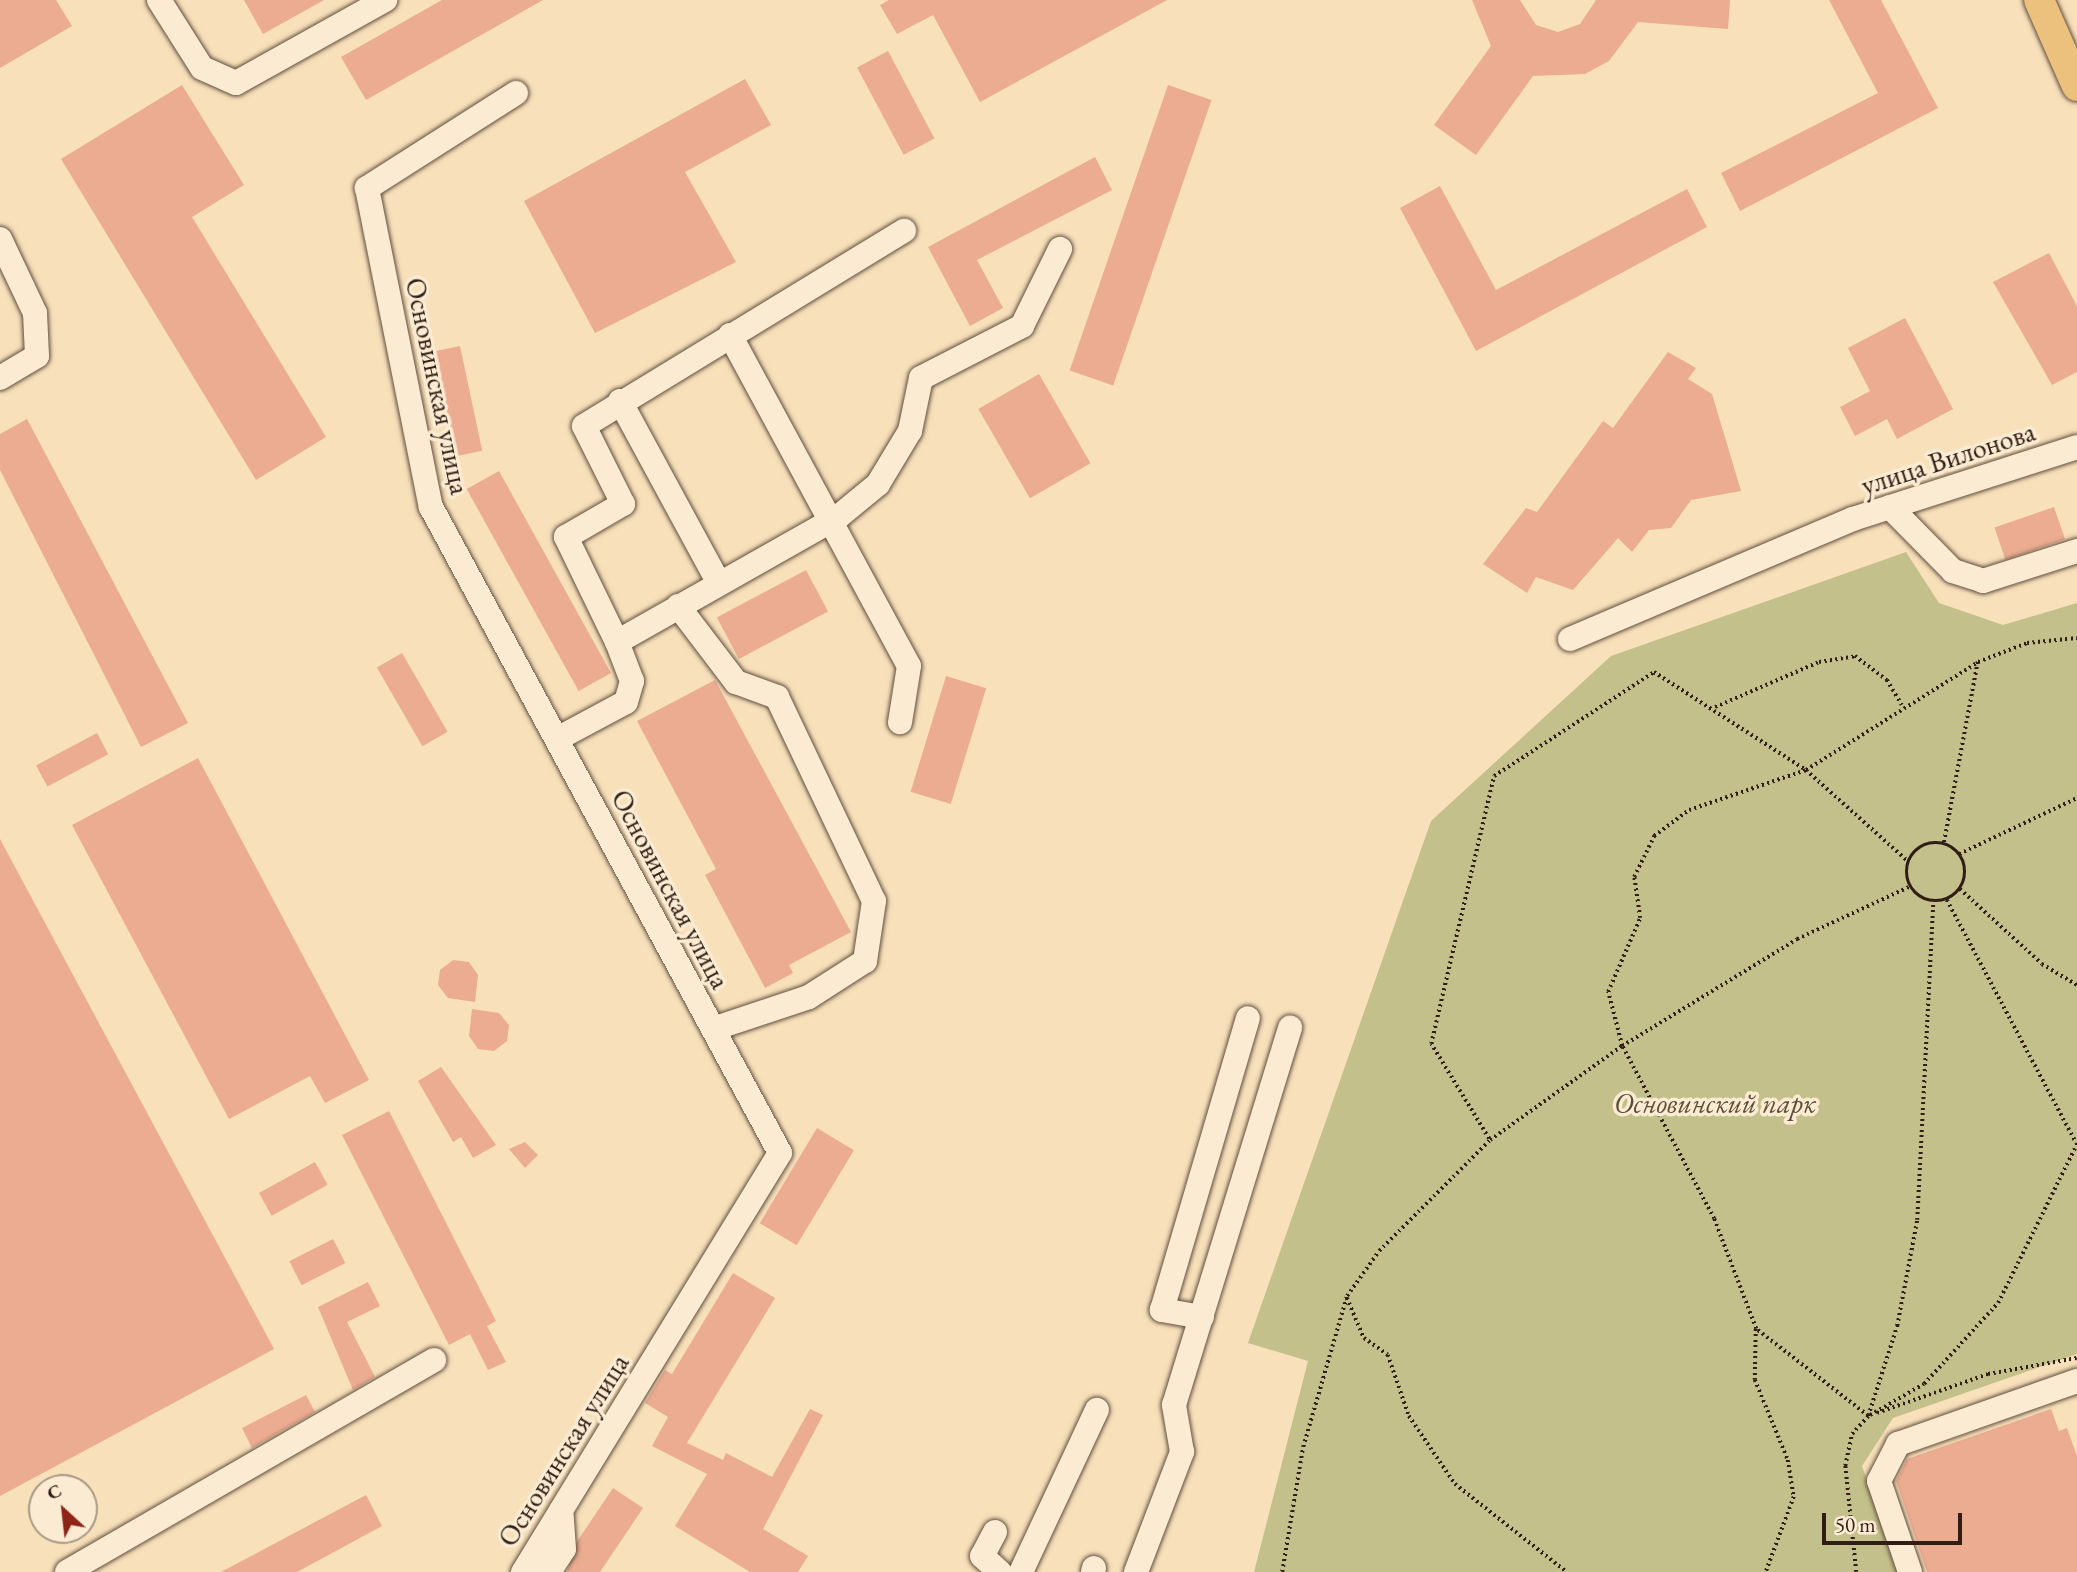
<!DOCTYPE html>
<meta charset="utf-8">
<style>
body{margin:0}
#map{position:relative;width:2077px;height:1572px;overflow:hidden;background:#f7e0ba;font-family:"EB Garamond",serif}
div>[style]{position:absolute}
.green>*{inset:0;background:#c4c08b}
.building>*{inset:0;background:#ecac91;transform-origin:0 0}
.path>*{height:3.5px;margin-top:-1.75px;transform-origin:0;background:repeating-linear-gradient(90deg,#301d14 0 2px,transparent 0 5.5px)}
.path>.ring{margin:-1.75px;padding:0;box-sizing:content-box;background:none;border:3.5px solid #301d14;border-radius:50%}
.roads{filter:drop-shadow(0 0 2px #624e3e) drop-shadow(0 0 2px #624e3e)}
.minor>*{height:24px;margin:-12px;padding:0 12px;transform-origin:12px;border-radius:12px;background:#faebd2}
.major>*{height:30px;margin:-15px;padding:0 15px;transform-origin:15px;border-radius:15px;background:#ecc07d}
span{translate:-50% -50%;white-space:nowrap;text-align:center;line-height:1.15;-webkit-text-stroke:7px #faebd2;paint-order:stroke}
.street-label{font-size:28px;color:#301d14}
.park-label{font-size:28px;color:#5c4e38;font-style:italic}
.north{position:absolute;left:28px;top:1474px;width:70px;height:70px;box-sizing:border-box;background:#faebd2;border:2px solid #a99986;border-radius:50%;rotate:333deg;font-size:19px;font-weight:700;line-height:28px;text-align:center;color:#301d14}
.north::after{content:'';display:block;margin:auto;width:24px;height:32px;background:#8f2418;clip-path:polygon(50% 0,100% 100%,50% 72%,0 100%)}
.scale{position:absolute;left:1822px;top:1513px;width:140px;height:32px;box-sizing:border-box;border:4px solid #301d14;border-top:0;padding-left:9px;font-size:21px;line-height:24px;white-space:nowrap;color:#301d14;-webkit-text-stroke:5px #faebd2;paint-order:stroke}
</style>
<div id="map">
<div class="green">
<i style="clip-path:polygon(1906px 552px,1939px 603px,2003px 625px,2077px 603px,2077px 1354px,1893px 1418px,1862px 1466px,1899px 1572px,1254px 1572px,1308px 1361px,1248px 1343px,1431px 821px,1611px 656px)"></i>
</div>
<div class="building">
<i style="clip-path:polygon(0 0,56px 0,72px 26px,0 68px)"></i>
<i style="clip-path:polygon(244px 0,324px 0,263px 34px)"></i>
<i style="clip-path:polygon(442px 0,543px 0,366px 100px,341px 57px)"></i>
<i style="clip-path:polygon(889px 0,1167px 0,980px 102px,933px 15px,897px 34px,880px 5px)"></i>
<i style="clip-path:polygon(1472px 0,1520px 0,1536px 25px,1558px 32px,1580px 24px,1596px 0,1730px 0,1728px 29px,1638px 22px,1609px 61px,1585px 74px,1533px 76px,1476px 155px,1434px 125px,1491px 46px)"></i>
<i style="clip-path:polygon(1829px 0,1881px 0,1938px 108px,1740px 211px,1721px 173px,1878px 93px)"></i>
<i style="left:888px;top:51px;width:99px;height:35px;rotate:62deg"></i>
<i style="clip-path:polygon(745px 79px,771px 125px,685px 172px,736px 262px,595px 333px,524px 201px)"></i>
<i style="clip-path:polygon(182px 85px,244px 185px,192px 217px,326px 437px,256px 480px,61px 159px)"></i>
<i style="left:1168px;top:85px;width:46px;height:302px;rotate:19deg"></i>
<i style="clip-path:polygon(1095px 157px,1112px 190px,977px 260px,1003px 308px,970px 326px,928px 247px)"></i>
<i style="clip-path:polygon(1440px 186px,1496px 290px,1687px 189px,1707px 227px,1476px 351px,1400px 208px)"></i>
<i style="clip-path:polygon(2049px 253px,2077px 306px,2077px 372px,2052px 385px,1993px 282px)"></i>
<i style="clip-path:polygon(1905px 318px,1953px 409px,1897px 439px,1887px 419px,1855px 436px,1840px 407px,1870px 391px,1848px 348px)"></i>
<i style="left:460px;top:346px;width:107px;height:27px;rotate:78deg"></i>
<i style="clip-path:polygon(1668px 352px,1696px 368px,1688px 379px,1712px 394px,1741px 491px,1691px 500px,1671px 528px,1649px 530px,1632px 552px,1618px 538px,1573px 590px,1536px 577px,1527px 593px,1483px 564px,1526px 508px,1537px 512px,1603px 421px,1613px 428px)"></i>
<i style="left:1039px;top:374px;width:103px;height:70px;rotate:60deg"></i>
<i style="clip-path:polygon(27px 419px,188px 723px,141px 747px,0 470px,0 434px)"></i>
<i style="left:499px;top:471px;width:231px;height:37px;rotate:61deg"></i>
<i style="left:2054px;top:507px;width:34px;height:63px;rotate:71deg"></i>
<i style="left:806px;top:570px;width:47px;height:101px;rotate:62deg"></i>
<i style="left:402px;top:653px;width:91px;height:29px;rotate:60deg"></i>
<i style="left:946px;top:676px;width:42px;height:121px;rotate:17deg"></i>
<i style="clip-path:polygon(715px 680px,851px 932px,789px 965px,793px 973px,765px 988px,705px 875px,716px 869px,637px 721px)"></i>
<i style="left:97px;top:733px;width:24px;height:69px;rotate:62deg"></i>
<i style="clip-path:polygon(198px 758px,369px 1080px,325px 1103px,310px 1076px,229px 1119px,72px 825px)"></i>
<i style="clip-path:polygon(0 839px,274px 1349px,0 1496px)"></i>
<i style="clip-path:polygon(453px 960px,469px 962px,478px 975px,475px 1002px,448px 998px,438px 985px,440px 970px)"></i>
<i style="clip-path:polygon(472px 1009px,499px 1013px,509px 1025px,507px 1041px,494px 1051px,478px 1049px,469px 1036px)"></i>
<i style="clip-path:polygon(441px 1067px,496px 1145px,473px 1158px,461px 1137px,453px 1142px,418px 1081px)"></i>
<i style="clip-path:polygon(389px 1111px,496px 1321px,487px 1326px,506px 1362px,488px 1370px,470px 1334px,449px 1345px,342px 1135px)"></i>
<i style="left:817px;top:1128px;width:43px;height:111px;rotate:31deg"></i>
<i style="clip-path:polygon(525px 1142px,538px 1155px,525px 1168px,509px 1149px)"></i>
<i style="left:315px;top:1162px;width:26px;height:64px;rotate:61deg"></i>
<i style="left:333px;top:1239px;width:27px;height:49px;rotate:63deg"></i>
<i style="clip-path:polygon(733px 1273px,775px 1298px,687px 1443px,723px 1460px,726px 1453px,772px 1477px,810px 1409px,823px 1415px,763px 1529px,808px 1556px,798px 1572px,750px 1572px,675px 1526px,707px 1474px,652px 1446px,668px 1417px,645px 1403px,665px 1370px,672px 1374px)"></i>
<i style="clip-path:polygon(368px 1282px,380px 1306px,347px 1322px,375px 1377px,353px 1390px,318px 1307px)"></i>
<i style="clip-path:polygon(306px 1395px,315px 1412px,252px 1448px,242px 1428px)"></i>
<i style="clip-path:polygon(2051px 1409px,2059px 1431px,2067px 1428px,2077px 1456px,2077px 1572px,1927px 1572px,1896px 1481px,1907px 1459px)"></i>
<i style="clip-path:polygon(613px 1488px,643px 1508px,600px 1572px,567px 1572px,578px 1540px)"></i>
<i style="clip-path:polygon(366px 1495px,382px 1526px,297px 1572px,221px 1572px)"></i>
</div>
<div class="path">
<i style="left:1978px;top:662px;width:53px;rotate:-21.2deg"></i>
<i style="left:2027px;top:643px;width:50px;rotate:-5.7deg"></i>
<i style="left:1715px;top:707px;width:113px;rotate:-23.4deg"></i>
<i style="left:1819px;top:662px;width:36px;rotate:-9deg"></i>
<i style="left:1855px;top:656px;width:40px;rotate:37deg"></i>
<i style="left:1887px;top:680px;width:29px;rotate:59deg"></i>
<i class="ring" style="left:1907px;top:843px;width:54.5px;height:54.5px"></i>
<i style="left:1959px;top:854px;width:131px;rotate:-25.4deg"></i>
<i style="left:1960px;top:889px;width:111px;rotate:42.4deg"></i>
<i style="left:2042px;top:964px;width:41px;rotate:31deg"></i>
<i style="left:1947px;top:900px;width:275px;rotate:62deg"></i>
<i style="left:1489px;top:1139px;width:111px;rotate:-121.4deg"></i>
<i style="left:1431px;top:1044px;width:275px;rotate:-76.8deg"></i>
<i style="left:1494px;top:776px;width:191px;rotate:-33deg"></i>
<i style="left:1654px;top:672px;width:181px;rotate:32.8deg"></i>
<i style="left:1806px;top:770px;width:138px;rotate:41.8deg"></i>
<i style="left:1347px;top:1298px;width:43px;rotate:67deg"></i>
<i style="left:1364px;top:1338px;width:29px;rotate:35deg"></i>
<i style="left:1388px;top:1355px;width:65px;rotate:71deg"></i>
<i style="left:1409px;top:1416px;width:82px;rotate:55.9deg"></i>
<i style="left:1455px;top:1484px;width:142px;rotate:38.2deg"></i>
<i style="left:1756px;top:1329px;width:51px;rotate:91.1deg"></i>
<i style="left:1755px;top:1380px;width:87px;rotate:67.6deg"></i>
<i style="left:1788px;top:1460px;width:37px;rotate:81deg"></i>
<i style="left:1794px;top:1497px;width:80px;rotate:110.5deg"></i>
<i style="left:1877px;top:1413px;width:118px;rotate:-19.4deg"></i>
<i style="left:1988px;top:1374px;width:90px;rotate:-10.2deg"></i>
<i style="left:1870px;top:1415px;width:62px;rotate:-29.9deg"></i>
<i style="left:1924px;top:1384px;width:110px;rotate:-47.6deg"></i>
<i style="left:1998px;top:1303px;width:178px;rotate:-63.6deg"></i>
<i style="left:1868px;top:1416px;width:142px;rotate:-142.2deg"></i>
<i style="left:1756px;top:1329px;width:118px;rotate:-110.9deg"></i>
<i style="left:1714px;top:1219px;width:196px;rotate:-118deg"></i>
<i style="left:1622px;top:1046px;width:56px;rotate:-104.5deg"></i>
<i style="left:1608px;top:992px;width:81px;rotate:-66.6deg"></i>
<i style="left:1640px;top:918px;width:41px;rotate:-98.3deg"></i>
<i style="left:1634px;top:877px;width:46px;rotate:-64deg"></i>
<i style="left:1654px;top:836px;width:44px;rotate:-36.6deg"></i>
<i style="left:1689px;top:810px;width:124px;rotate:-18.9deg"></i>
<i style="left:1806px;top:770px;width:203px;rotate:-32.1deg"></i>
<i style="left:1978px;top:662px;width:185px;rotate:100.6deg"></i>
<i style="left:1282px;top:1572px;width:127px;rotate:-80.5deg"></i>
<i style="left:1303px;top:1447px;width:157px;rotate:-73.8deg"></i>
<i style="left:1347px;top:1296px;width:55px;rotate:-54.6deg"></i>
<i style="left:1379px;top:1251px;width:157px;rotate:-45deg"></i>
<i style="left:1490px;top:1140px;width:162px;rotate:-35.5deg"></i>
<i style="left:1622px;top:1046px;width:205px;rotate:-31.4deg"></i>
<i style="left:1797px;top:939px;width:126px;rotate:-24.9deg"></i>
<i style="left:1856px;top:1572px;width:107px;rotate:-95.9deg"></i>
<i style="left:1845px;top:1466px;width:33px;rotate:-78deg"></i>
<i style="left:1852px;top:1434px;width:24px;rotate:-48deg"></i>
<i style="left:1868px;top:1416px;width:95px;rotate:-72.1deg"></i>
<i style="left:1897px;top:1326px;width:108px;rotate:-79.3deg"></i>
<i style="left:1917px;top:1220px;width:319px;rotate:-87.1deg"></i>
</div>
<div class="roads">
<div class="minor">
<i style="left:159px;top:0;width:80px;rotate:57.7deg"></i>
<i style="left:202px;top:68px;width:37px;rotate:24deg"></i>
<i style="left:236px;top:83px;width:171px;rotate:-29.1deg"></i>
<i style="left:516px;top:93px;width:177px;rotate:147.5deg"></i>
<i style="left:367px;top:188px;width:325px;rotate:78.7deg"></i>
<i style="left:431px;top:507px;width:734px;rotate:61.62deg"></i>
<i style="left:780px;top:1153px;width:492px;rotate:121.5deg"></i>
<i style="left:0;top:239px;width:82px;rotate:64.7deg"></i>
<i style="left:35px;top:313px;width:43px;rotate:87.3deg"></i>
<i style="left:37px;top:356px;width:43px;rotate:149.3deg"></i>
<i style="left:730px;top:335px;width:376px;rotate:61.6deg"></i>
<i style="left:909px;top:666px;width:57px;rotate:99.1deg"></i>
<i style="left:620px;top:401px;width:207px;rotate:61.5deg"></i>
<i style="left:1890px;top:507px;width:90px;rotate:45.5deg"></i>
<i style="left:1953px;top:571px;width:32px;rotate:18deg"></i>
<i style="left:1983px;top:581px;width:99px;rotate:-17.7deg"></i>
<i style="left:678px;top:606px;width:96px;rotate:52.7deg"></i>
<i style="left:736px;top:682px;width:44px;rotate:20.1deg"></i>
<i style="left:777px;top:697px;width:226px;rotate:64.6deg"></i>
<i style="left:874px;top:901px;width:61px;rotate:98.5deg"></i>
<i style="left:865px;top:961px;width:67px;rotate:147.3deg"></i>
<i style="left:809px;top:997px;width:101px;rotate:161.6deg"></i>
<i style="left:1570px;top:639px;width:307px;rotate:-23deg"></i>
<i style="left:1853px;top:519px;width:235px;rotate:-17.8deg"></i>
<i style="left:617px;top:642px;width:117px;rotate:-115.9deg"></i>
<i style="left:566px;top:537px;width:66px;rotate:-30.1deg"></i>
<i style="left:623px;top:504px;width:87px;rotate:-116.6deg"></i>
<i style="left:584px;top:426px;width:375px;rotate:-31.4deg"></i>
<i style="left:557px;top:739px;width:78px;rotate:-28.2deg"></i>
<i style="left:626px;top:702px;width:22px;rotate:-74deg"></i>
<i style="left:632px;top:681px;width:42px;rotate:-111deg"></i>
<i style="left:617px;top:642px;width:254px;rotate:-29.5deg"></i>
<i style="left:838px;top:517px;width:52px;rotate:-39.5deg"></i>
<i style="left:878px;top:484px;width:62px;rotate:-58.9deg"></i>
<i style="left:910px;top:431px;width:54px;rotate:-78.3deg"></i>
<i style="left:921px;top:378px;width:114px;rotate:-27.2deg"></i>
<i style="left:1022px;top:326px;width:86px;rotate:-63.7deg"></i>
<i style="left:1202px;top:1317px;width:41px;rotate:-170.1deg"></i>
<i style="left:1162px;top:1310px;width:304px;rotate:-73.6deg"></i>
<i style="left:995px;top:1532px;width:27px;rotate:118deg"></i>
<i style="left:982px;top:1556px;width:24px;rotate:42deg"></i>
<i style="left:67px;top:1572px;width:424px;rotate:-30deg"></i>
<i style="left:549px;top:1572px;width:27px;rotate:-57deg"></i>
<i style="left:564px;top:1549px;width:39px;rotate:-94deg"></i>
<i style="left:1021px;top:1572px;width:179px;rotate:-64.9deg"></i>
<i style="left:1093px;top:1572px;width:4px;rotate:-76deg"></i>
<i style="left:1136px;top:1572px;width:129px;rotate:-69deg"></i>
<i style="left:1182px;top:1452px;width:48px;rotate:-99.7deg"></i>
<i style="left:1174px;top:1405px;width:395px;rotate:-72.9deg"></i>
<i style="left:1910px;top:1572px;width:96px;rotate:-108.8deg"></i>
<i style="left:1879px;top:1481px;width:42px;rotate:-62.8deg"></i>
<i style="left:1898px;top:1444px;width:190px;rotate:-19.4deg"></i>
</div>
<div class="major">
<i style="left:2039px;top:0;width:94px;rotate:66.2deg"></i>
</div>
</div>
<div class="street-label">
<span style="left:438px;top:386px;rotate:78deg">Основинская улица</span>
<span style="left:1948px;top:458px;rotate:-18deg">улица Вилонова</span>
<span style="left:671px;top:889px;rotate:62deg">Основинская улица</span>
<span style="left:563px;top:1450px;rotate:-58deg">Основинская улица</span>
</div>
<div class="park-label">
<span style="left:1715px;top:1103px">Основинский парк</span>
</div>
<div class="north">С</div>
<div class="scale">50 m</div>
</div>
